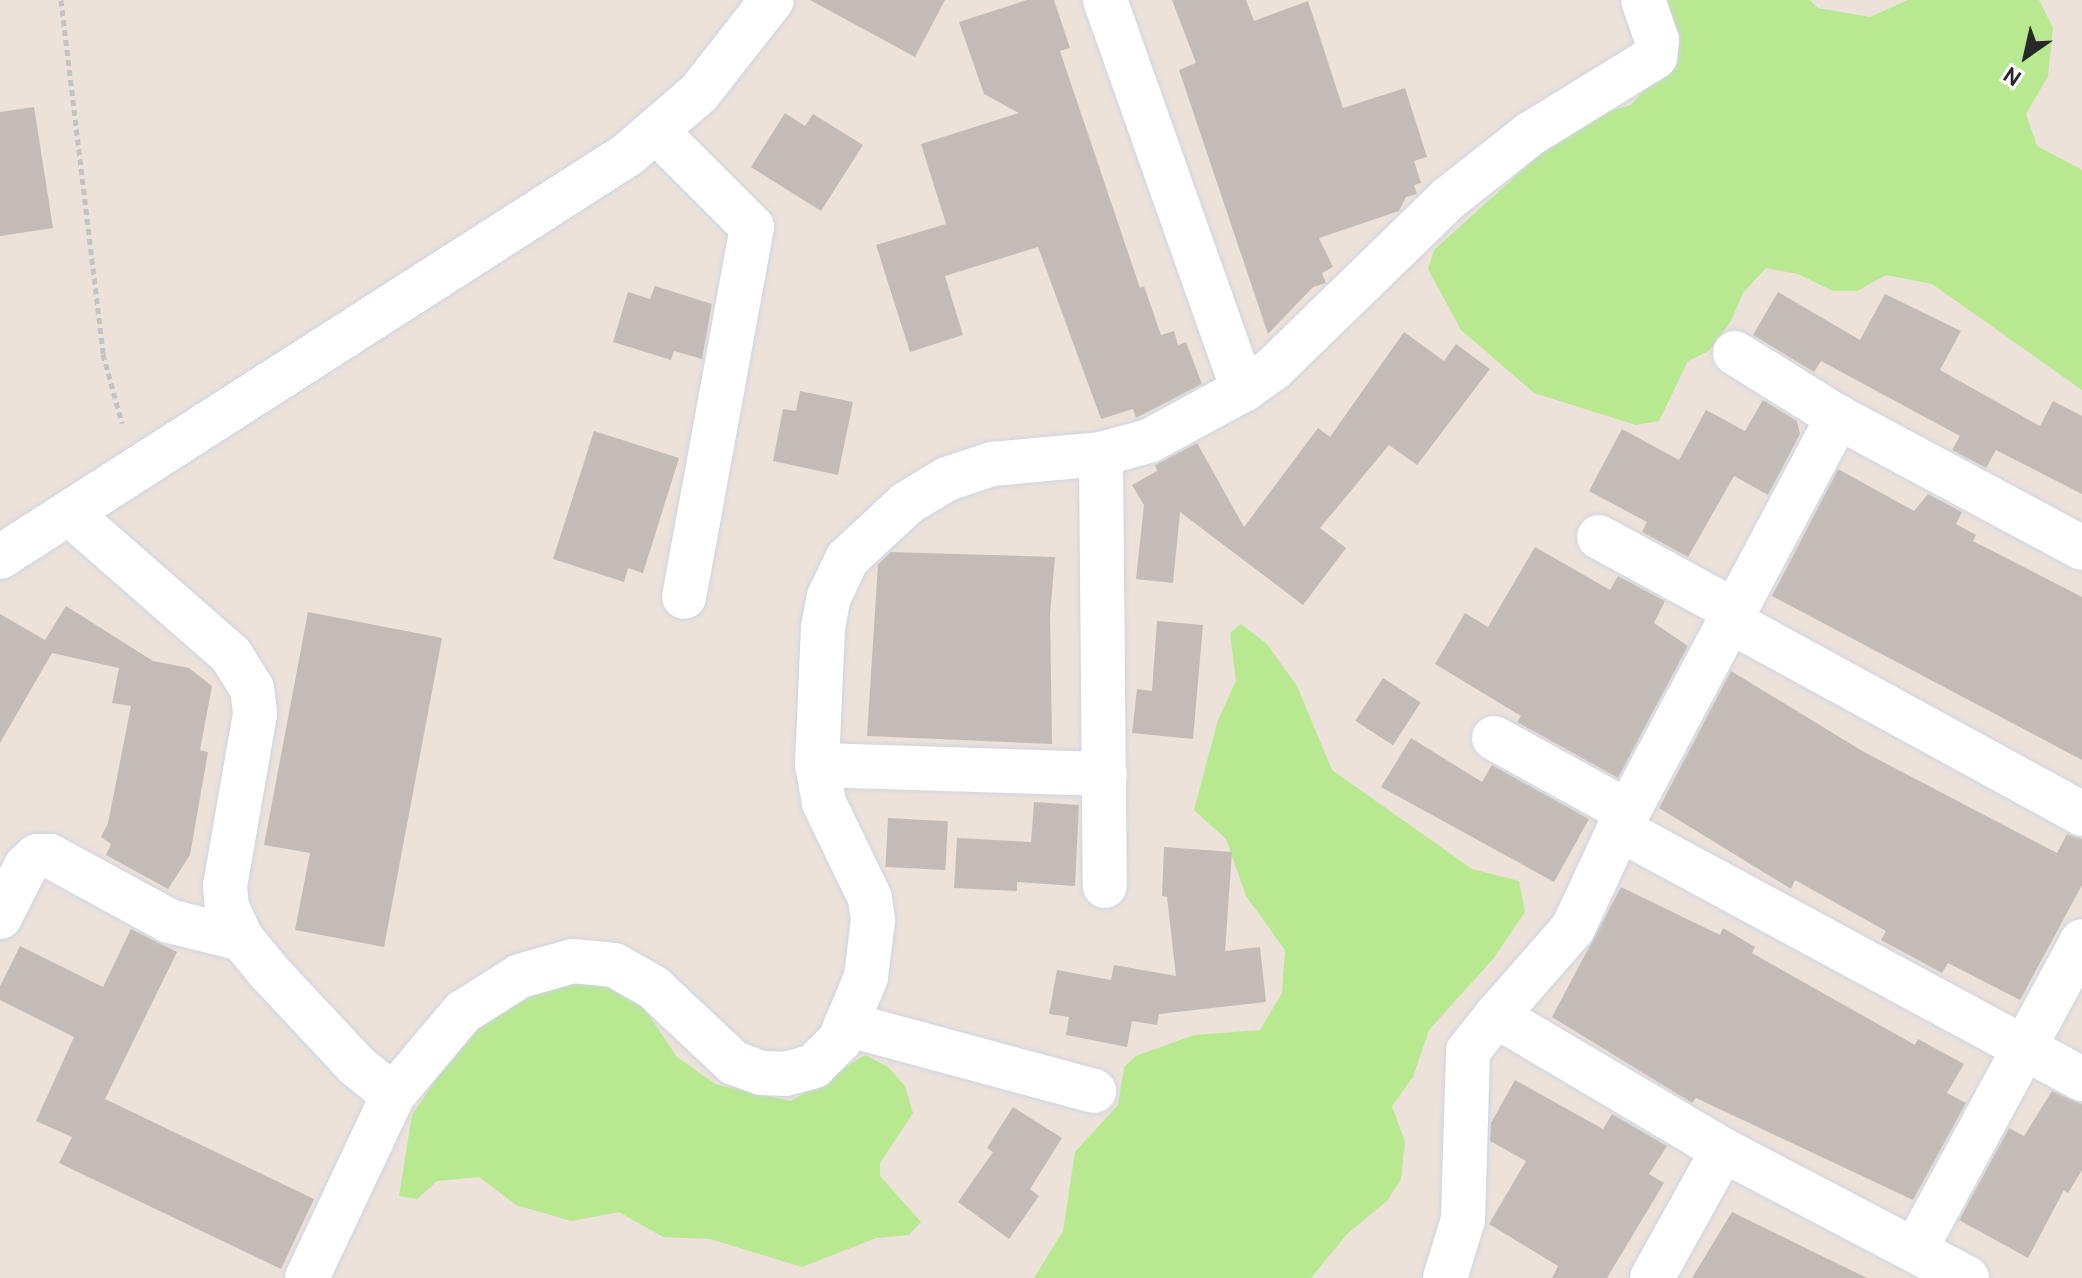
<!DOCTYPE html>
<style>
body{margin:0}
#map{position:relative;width:2082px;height:1278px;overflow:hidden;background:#ece2d9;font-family:Cabin,sans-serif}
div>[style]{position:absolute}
.green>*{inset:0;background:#b8e890}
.building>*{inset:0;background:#c3bcb6;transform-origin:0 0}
.path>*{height:5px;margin-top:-2.5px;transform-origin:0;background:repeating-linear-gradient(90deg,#c3c3c3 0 6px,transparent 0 10px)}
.roads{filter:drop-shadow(0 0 2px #ced4e3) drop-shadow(0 0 2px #ced4e3)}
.minor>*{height:44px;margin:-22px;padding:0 22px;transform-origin:22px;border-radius:22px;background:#fff}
span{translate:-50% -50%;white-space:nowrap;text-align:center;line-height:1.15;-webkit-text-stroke:7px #fff;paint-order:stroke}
.north{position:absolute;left:1986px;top:16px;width:80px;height:80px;-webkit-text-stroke:6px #fff;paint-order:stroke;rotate:214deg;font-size:22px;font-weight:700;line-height:32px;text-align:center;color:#282828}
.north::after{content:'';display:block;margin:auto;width:28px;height:36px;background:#282828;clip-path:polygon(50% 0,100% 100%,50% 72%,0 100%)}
</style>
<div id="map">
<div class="green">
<i style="clip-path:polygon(1660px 0,1810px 0,1818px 8px,1870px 17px,1908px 0,2039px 0,2053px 28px,2048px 76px,2026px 114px,2037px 146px,2082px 170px,2082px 390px,1932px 284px,1886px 275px,1857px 291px,1833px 291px,1798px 274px,1766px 268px,1743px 293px,1731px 321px,1709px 351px,1688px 361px,1659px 421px,1636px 425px,1534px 393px,1461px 330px,1428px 269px,1434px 250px,1578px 120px,1631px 105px,1660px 71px)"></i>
<i style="clip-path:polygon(1241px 624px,1267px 644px,1297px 686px,1332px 770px,1472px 869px,1519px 881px,1525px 912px,1493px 959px,1429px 1030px,1413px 1077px,1392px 1106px,1405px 1142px,1401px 1179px,1388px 1200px,1348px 1233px,1311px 1278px,1034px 1278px,1063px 1231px,1075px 1152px,1118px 1105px,1124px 1067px,1136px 1056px,1194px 1035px,1260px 1030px,1282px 993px,1285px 950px,1246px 896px,1226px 839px,1194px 810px,1218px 720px,1236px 681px,1230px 633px)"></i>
<i style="clip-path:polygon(593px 972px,642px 1005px,677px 1057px,715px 1084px,791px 1101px,865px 1055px,888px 1067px,905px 1086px,913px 1113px,880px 1163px,880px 1176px,921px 1222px,909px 1235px,876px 1238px,802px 1267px,710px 1239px,663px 1237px,619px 1212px,571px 1221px,516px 1205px,479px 1177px,437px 1181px,417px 1199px,399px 1196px,412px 1115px,470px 1029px,509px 1004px)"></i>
</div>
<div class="building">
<i style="clip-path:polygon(810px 0,945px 0,915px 57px)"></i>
<i style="clip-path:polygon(1027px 0,1054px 0,1070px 48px,1060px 51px,1140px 288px,1144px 286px,1161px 335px,1174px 331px,1178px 345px,1186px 342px,1202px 384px,1136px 418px,1133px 409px,1101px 419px,1038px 247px,945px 276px,963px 335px,910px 352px,876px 245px,946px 224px,921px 144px,1019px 113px,984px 94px,959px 22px)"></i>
<i style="clip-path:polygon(1172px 0,1246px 0,1254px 21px,1308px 1px,1343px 108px,1405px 88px,1427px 157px,1414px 161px,1421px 183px,1414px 185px,1417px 194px,1406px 197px,1399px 211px,1319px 238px,1333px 267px,1322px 273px,1326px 283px,1313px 287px,1268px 334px,1179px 70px,1196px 63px)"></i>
<i style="clip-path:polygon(34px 107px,53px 228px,0 236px,0 112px)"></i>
<i style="clip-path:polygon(785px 113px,805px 126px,813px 114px,863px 145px,821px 211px,751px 167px)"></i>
<i style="clip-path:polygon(655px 286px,712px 304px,702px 359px,674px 351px,671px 360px,613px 342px,628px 292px,650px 299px)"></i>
<i style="clip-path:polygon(1778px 292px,1860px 340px,1885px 294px,1961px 331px,1940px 370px,2040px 426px,2053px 401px,2082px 416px,2082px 494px,1996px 450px,1986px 468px,1952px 450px,1960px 436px,1821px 361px,1814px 372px,1753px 335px)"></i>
<i style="clip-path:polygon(1404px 332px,1444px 361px,1456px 344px,1490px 369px,1417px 465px,1389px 445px,1320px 528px,1346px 548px,1303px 605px,1180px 512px,1173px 583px,1136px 579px,1144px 505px,1132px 485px,1157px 471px,1155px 465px,1197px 443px,1244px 527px,1318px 428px,1330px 437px)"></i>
<i style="clip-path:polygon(800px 391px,853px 402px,838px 475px,773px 461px,783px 409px,796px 411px)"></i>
<i style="clip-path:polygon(1763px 400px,1797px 421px,1800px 434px,1768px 495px,1734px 476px,1688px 557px,1642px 532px,1647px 522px,1589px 491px,1622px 429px,1679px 460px,1706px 410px,1745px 431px)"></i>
<i style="clip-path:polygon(594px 431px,679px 458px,643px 573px,628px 568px,624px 582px,553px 559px)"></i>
<i style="clip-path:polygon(1838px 469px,1914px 511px,1928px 494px,1962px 512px,1956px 524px,1976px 535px,1973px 541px,2082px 597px,2082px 760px,1772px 596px)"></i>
<i style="clip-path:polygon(1535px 547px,1610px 590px,1618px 576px,1665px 601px,1654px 623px,1688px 646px,1618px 778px,1517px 722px,1521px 716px,1435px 664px,1465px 613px,1488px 627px)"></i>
<i style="clip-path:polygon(891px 552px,1055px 557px,1050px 614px,1052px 744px,867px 736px,878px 564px)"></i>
<i style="clip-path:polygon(66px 606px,153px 661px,189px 668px,212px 686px,200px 750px,208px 752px,190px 855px,168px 889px,106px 855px,111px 844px,101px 837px,108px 823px,131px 706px,112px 703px,119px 668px,52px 653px,0 743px,0 614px,45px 640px)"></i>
<i style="clip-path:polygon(308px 612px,442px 638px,384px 947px,295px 930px,310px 853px,264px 845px)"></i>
<i style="clip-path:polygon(1157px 621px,1203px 625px,1193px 739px,1132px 733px,1137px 689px,1152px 691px)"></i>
<i style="clip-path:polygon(1731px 671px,1864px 752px,2057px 853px,2067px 834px,2082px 839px,2082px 885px,2020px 1000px,1948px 963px,1942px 973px,1881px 940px,1886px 931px,1795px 880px,1791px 889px,1659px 808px)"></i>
<i style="left:1383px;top:678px;width:45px;height:51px;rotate:33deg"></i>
<i style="clip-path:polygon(1411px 738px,1482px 782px,1492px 765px,1589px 819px,1554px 882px,1381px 787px)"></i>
<i style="clip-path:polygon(1034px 802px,1079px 805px,1075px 886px,1017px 882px,1017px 891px,954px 888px,957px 838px,1031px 842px)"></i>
<i style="left:888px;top:818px;width:60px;height:49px;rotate:3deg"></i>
<i style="clip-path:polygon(1164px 847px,1232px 852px,1225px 951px,1260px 947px,1266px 1002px,1159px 1014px,1157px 1025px,1132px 1021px,1127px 1047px,1066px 1035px,1069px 1017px,1049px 1014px,1057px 970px,1111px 980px,1114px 965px,1176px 976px,1167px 897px,1162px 896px)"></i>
<i style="clip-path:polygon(1621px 887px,1720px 935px,1723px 928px,1755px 947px,1752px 953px,1915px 1045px,1918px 1039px,1964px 1064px,1947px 1093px,1966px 1103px,1913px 1200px,1696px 1098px,1692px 1103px,1552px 1017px)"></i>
<i style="clip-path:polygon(131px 929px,177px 952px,105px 1099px,314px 1199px,281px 1269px,59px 1163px,72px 1137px,36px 1121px,74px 1037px,0 1000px,0 986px,20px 946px,103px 987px)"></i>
<i style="clip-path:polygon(1515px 1080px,1603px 1129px,1612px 1114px,1667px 1146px,1649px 1174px,1664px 1183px,1607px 1278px,1552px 1278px,1558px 1266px,1489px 1224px,1526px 1161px,1490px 1141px,1491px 1123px)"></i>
<i style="clip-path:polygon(2052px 1091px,2082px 1104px,2082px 1170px,2068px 1193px,2064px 1190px,2028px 1258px,1959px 1220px,2009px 1128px,2024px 1136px)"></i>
<i style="clip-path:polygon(1013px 1107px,1062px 1138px,1030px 1189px,1039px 1196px,1009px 1239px,958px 1202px,993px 1152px,987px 1148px)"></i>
<i style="clip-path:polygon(1732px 1212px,1867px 1278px,1692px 1278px)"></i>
</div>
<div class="path">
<i style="left:61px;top:0;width:356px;rotate:83.2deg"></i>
<i style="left:103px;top:354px;width:72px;rotate:74.6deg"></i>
</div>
<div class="roads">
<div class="minor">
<i style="left:1105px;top:0;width:414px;rotate:70.5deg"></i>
<i style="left:657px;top:132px;width:134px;rotate:45deg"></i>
<i style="left:752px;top:227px;width:376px;rotate:100.4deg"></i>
<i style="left:1735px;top:353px;width:121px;rotate:31.9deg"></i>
<i style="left:1101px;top:454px;width:432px;rotate:89.5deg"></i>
<i style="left:70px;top:514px;width:214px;rotate:41.2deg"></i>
<i style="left:231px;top:655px;width:39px;rotate:58deg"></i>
<i style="left:252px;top:688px;width:26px;rotate:83deg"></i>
<i style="left:255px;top:714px;width:175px;rotate:99.9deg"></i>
<i style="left:225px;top:886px;width:21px;rotate:85deg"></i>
<i style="left:227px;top:907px;width:35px;rotate:65deg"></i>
<i style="left:242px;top:939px;width:43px;rotate:50.7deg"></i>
<i style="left:269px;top:972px;width:129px;rotate:46.9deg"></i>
<i style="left:357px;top:1066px;width:46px;rotate:38.9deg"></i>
<i style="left:1599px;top:537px;width:153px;rotate:28.6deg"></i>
<i style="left:0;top:557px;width:745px;rotate:-32.67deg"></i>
<i style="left:627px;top:155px;width:95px;rotate:-40.7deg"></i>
<i style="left:699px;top:93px;width:118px;rotate:-51.9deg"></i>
<i style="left:1728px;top:620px;width:404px;rotate:28.7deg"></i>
<i style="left:1494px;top:738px;width:153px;rotate:28.9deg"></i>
<i style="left:817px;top:765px;width:288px;rotate:1.8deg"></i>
<i style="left:1619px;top:829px;width:526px;rotate:28.37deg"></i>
<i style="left:0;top:917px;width:57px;rotate:-63deg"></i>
<i style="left:26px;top:866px;width:15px;rotate:-42deg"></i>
<i style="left:37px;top:856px;width:13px"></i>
<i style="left:50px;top:856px;width:136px;rotate:28.6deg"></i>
<i style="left:169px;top:921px;width:75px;rotate:13.9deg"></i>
<i style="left:846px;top:1024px;width:257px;rotate:15.1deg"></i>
<i style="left:1915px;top:1250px;width:351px;rotate:-61.6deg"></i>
<i style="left:307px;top:1278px;width:202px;rotate:-64.8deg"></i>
<i style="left:393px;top:1095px;width:109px;rotate:-49.9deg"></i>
<i style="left:463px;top:1012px;width:67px;rotate:-32.3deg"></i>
<i style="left:520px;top:976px;width:55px;rotate:-15.8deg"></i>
<i style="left:573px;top:961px;width:41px;rotate:5.6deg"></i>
<i style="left:614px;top:965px;width:45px;rotate:29.4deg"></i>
<i style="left:653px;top:987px;width:111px;rotate:43.2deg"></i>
<i style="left:734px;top:1063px;width:29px;rotate:20deg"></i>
<i style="left:761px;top:1073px;width:24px;rotate:2deg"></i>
<i style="left:785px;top:1074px;width:30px;rotate:-15deg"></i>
<i style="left:814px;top:1066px;width:37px;rotate:-45deg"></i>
<i style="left:840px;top:1040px;width:68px;rotate:-67.6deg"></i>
<i style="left:866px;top:977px;width:57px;rotate:-83deg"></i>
<i style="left:873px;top:920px;width:22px;rotate:-98deg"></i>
<i style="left:870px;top:898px;width:106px;rotate:-115.8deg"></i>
<i style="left:824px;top:803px;width:39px;rotate:-100deg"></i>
<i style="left:817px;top:765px;width:138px;rotate:-87.5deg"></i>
<i style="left:823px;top:627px;width:31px;rotate:-79deg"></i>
<i style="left:829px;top:597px;width:42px;rotate:-64.7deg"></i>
<i style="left:847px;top:559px;width:82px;rotate:-43deg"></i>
<i style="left:907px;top:503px;width:47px;rotate:-31deg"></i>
<i style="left:947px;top:479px;width:47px;rotate:-18.4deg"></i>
<i style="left:992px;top:464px;width:109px;rotate:-5.2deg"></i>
<i style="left:1101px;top:454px;width:50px;rotate:-15.2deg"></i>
<i style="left:1149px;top:441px;width:107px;rotate:-28.5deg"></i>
<i style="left:1243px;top:390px;width:37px;rotate:-35deg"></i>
<i style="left:1273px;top:369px;width:245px;rotate:-44.2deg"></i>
<i style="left:1449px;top:198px;width:103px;rotate:-38.3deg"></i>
<i style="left:1530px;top:134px;width:147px;rotate:-31.6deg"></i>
<i style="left:1655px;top:57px;width:17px;rotate:-83deg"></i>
<i style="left:1657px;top:40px;width:42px;rotate:-109.3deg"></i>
<i style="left:1445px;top:1278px;width:61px;rotate:-72.8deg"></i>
<i style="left:1463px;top:1220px;width:169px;rotate:-88.3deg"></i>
<i style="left:1468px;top:1051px;width:45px;rotate:-51.3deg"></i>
<i style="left:1652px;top:1278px;width:146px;rotate:-61deg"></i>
<i style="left:1967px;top:1278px;width:276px;rotate:-152.3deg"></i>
<i style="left:1723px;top:1150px;width:264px;rotate:-149.4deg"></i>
<i style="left:1496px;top:1016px;width:117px;rotate:-48.8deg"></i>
<i style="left:1573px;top:928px;width:109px;rotate:-65.1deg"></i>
<i style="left:1619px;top:829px;width:467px;rotate:-62deg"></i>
<i style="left:1838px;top:417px;width:277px;rotate:28.2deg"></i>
</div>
</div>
<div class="north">N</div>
</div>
